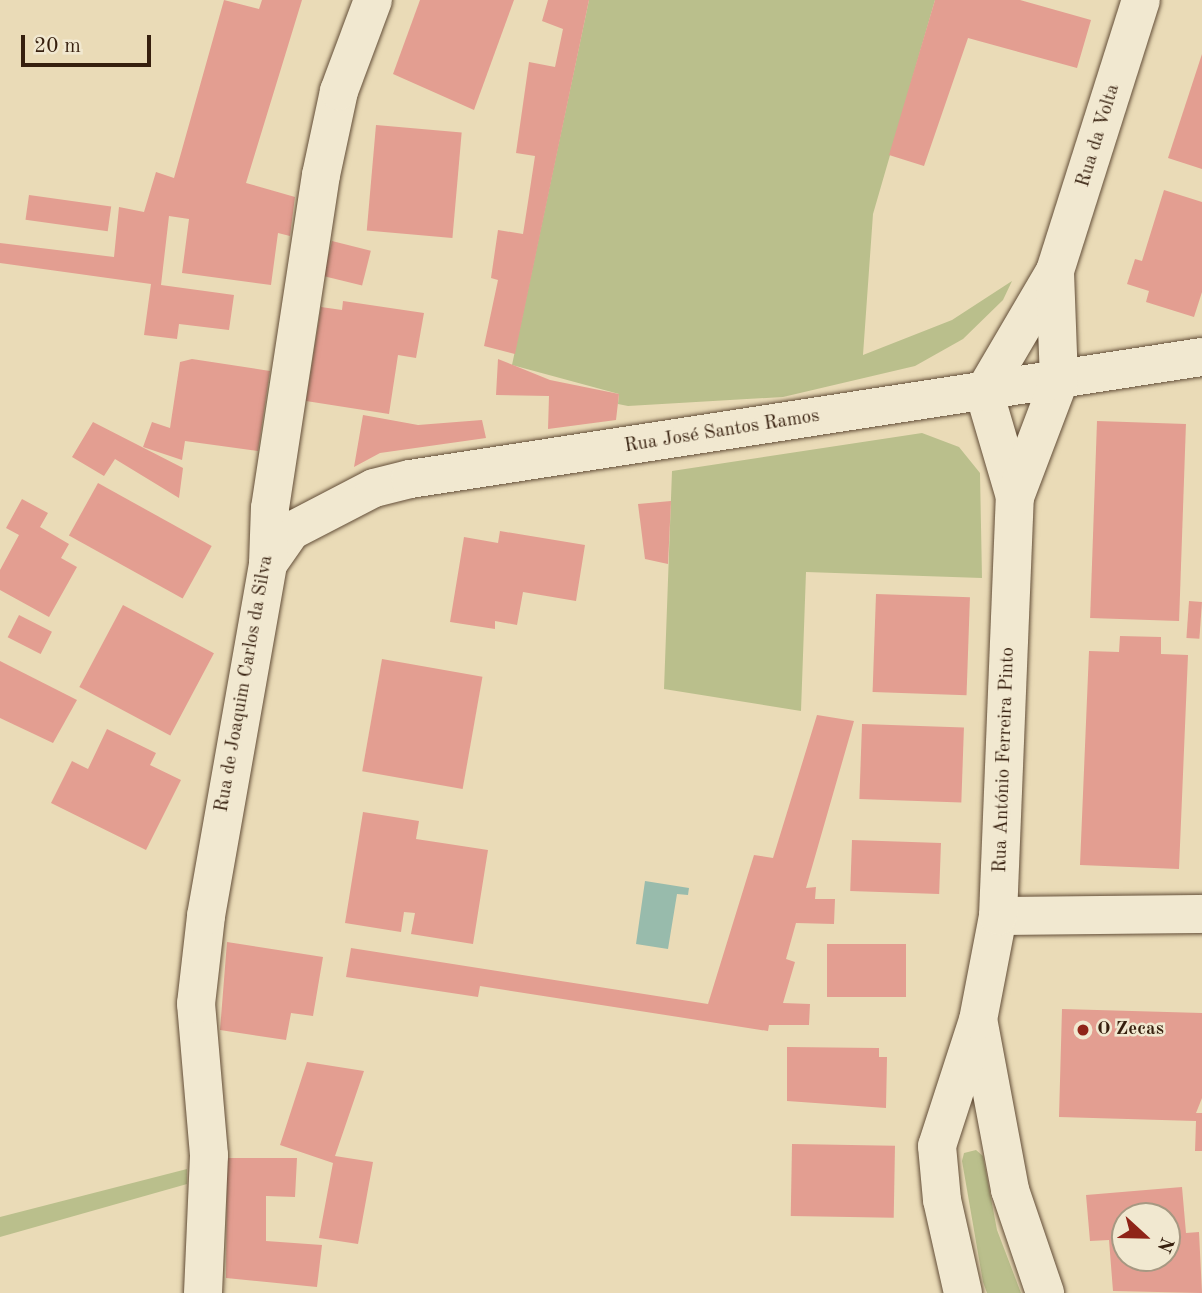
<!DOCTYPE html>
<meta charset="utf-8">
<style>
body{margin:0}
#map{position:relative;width:1202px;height:1293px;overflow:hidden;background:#eadbb7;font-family:"Old Standard TT",serif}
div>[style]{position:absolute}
.green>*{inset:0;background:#babf8c}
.water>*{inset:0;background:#98bbac}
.building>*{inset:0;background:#e39e91;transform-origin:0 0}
.roads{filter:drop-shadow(0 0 2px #634e38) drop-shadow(0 0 2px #634e38)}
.street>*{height:38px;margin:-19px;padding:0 19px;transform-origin:19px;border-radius:19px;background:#f1e8d0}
.dots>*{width:19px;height:19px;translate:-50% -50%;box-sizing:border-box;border:4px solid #f1e8d0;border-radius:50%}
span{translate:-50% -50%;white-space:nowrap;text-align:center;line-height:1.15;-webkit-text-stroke:5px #f1e8d0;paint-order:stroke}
.street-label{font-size:19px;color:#361f0e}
.poi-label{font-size:19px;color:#361f0e;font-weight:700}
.left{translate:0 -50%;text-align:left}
.north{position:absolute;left:1111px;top:1202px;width:70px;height:70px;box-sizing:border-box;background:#f1e8d0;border:2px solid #a69882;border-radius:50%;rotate:112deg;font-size:19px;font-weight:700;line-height:28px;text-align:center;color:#361f0e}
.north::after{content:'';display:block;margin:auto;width:24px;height:32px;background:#8f2418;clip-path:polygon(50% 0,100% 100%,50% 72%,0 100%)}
.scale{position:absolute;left:21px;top:35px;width:130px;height:32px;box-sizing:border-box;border:4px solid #361f0e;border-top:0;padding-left:9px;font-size:21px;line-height:24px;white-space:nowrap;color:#361f0e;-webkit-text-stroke:5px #f1e8d0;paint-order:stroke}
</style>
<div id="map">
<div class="green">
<i style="clip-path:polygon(589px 0,935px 0,873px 214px,863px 355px,952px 320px,1012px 281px,1003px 300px,963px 339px,915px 366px,783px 397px,628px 406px,618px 404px,619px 394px,512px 365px)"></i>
<i style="clip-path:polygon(922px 433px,959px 447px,980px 473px,982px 578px,806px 572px,801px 711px,664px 689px,672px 471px)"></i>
<i style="clip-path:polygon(976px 1150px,983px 1156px,997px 1230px,1021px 1293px,987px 1293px,983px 1282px,962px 1161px,964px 1153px)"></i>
<i style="clip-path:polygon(187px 1169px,187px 1184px,0 1237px,0 1217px)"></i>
</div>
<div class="water">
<i style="clip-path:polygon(645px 881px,689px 888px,688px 895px,677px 894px,668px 949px,636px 944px)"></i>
</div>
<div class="building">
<i style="clip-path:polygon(224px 0,259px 9px,262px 0,302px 0,246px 183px,295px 197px,290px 236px,278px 233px,271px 285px,182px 273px,189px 219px,169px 216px,161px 285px,234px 295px,229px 330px,179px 324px,177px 339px,144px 335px,151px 284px,0 263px,0 243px,114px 257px,119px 207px,144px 212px,156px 172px,174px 178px)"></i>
<i style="clip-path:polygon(420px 0,514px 0,474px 110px,393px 74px)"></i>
<i style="clip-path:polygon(548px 0,589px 0,515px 354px,484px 346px,498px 280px,491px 278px,498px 230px,523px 234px,528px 202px,535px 156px,516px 153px,529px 62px,555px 67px,563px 29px,542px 21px)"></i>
<i style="clip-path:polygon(935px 0,1020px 0,1091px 20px,1077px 68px,968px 38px,924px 166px,889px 155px)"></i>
<i style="clip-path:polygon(1202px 54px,1202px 169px,1168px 158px)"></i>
<i style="left:376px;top:125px;width:86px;height:106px;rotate:5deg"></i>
<i style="clip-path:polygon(1164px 190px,1202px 202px,1202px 292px,1194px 317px,1146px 302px,1149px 291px,1127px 284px,1135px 259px,1142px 261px)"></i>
<i style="left:29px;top:195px;width:83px;height:25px;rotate:8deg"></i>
<i style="left:332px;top:241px;width:40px;height:36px;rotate:14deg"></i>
<i style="clip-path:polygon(343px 301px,424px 313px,416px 358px,398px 355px,389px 414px,306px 401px,321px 307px,342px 310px)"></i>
<i style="clip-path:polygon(192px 359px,270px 371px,258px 451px,185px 441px,182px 460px,143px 447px,152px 422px,170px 428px,180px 362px)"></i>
<i style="clip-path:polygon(498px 359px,550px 380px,619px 394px,616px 420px,548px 429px,549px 396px,496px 395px)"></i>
<i style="clip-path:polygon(363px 415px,418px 425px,482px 420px,486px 438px,380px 453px,354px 467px)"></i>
<i style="left:1097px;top:421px;width:89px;height:197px;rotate:2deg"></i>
<i style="clip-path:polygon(93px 422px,183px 468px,179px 498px,115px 459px,104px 476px,72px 457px)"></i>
<i style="left:98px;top:483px;width:130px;height:60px;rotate:29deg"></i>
<i style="clip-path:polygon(22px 499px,48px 513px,40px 527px,69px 544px,61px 558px,77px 567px,49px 617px,0 590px,0 570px,19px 535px,6px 528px)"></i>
<i style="clip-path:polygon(671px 501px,668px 564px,645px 559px,638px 504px)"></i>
<i style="clip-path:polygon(500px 531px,585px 545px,576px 601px,523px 592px,517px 625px,495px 621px,495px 629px,450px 622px,464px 537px,498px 543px)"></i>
<i style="left:876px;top:594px;width:94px;height:98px;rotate:2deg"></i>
<i style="left:1189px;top:601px;width:13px;height:37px;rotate:4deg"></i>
<i style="left:123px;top:605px;width:103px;height:93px;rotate:28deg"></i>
<i style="left:19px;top:615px;width:37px;height:25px;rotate:27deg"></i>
<i style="clip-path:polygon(1120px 636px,1161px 637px,1161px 654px,1188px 655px,1179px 869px,1080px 865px,1089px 651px,1119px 652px)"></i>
<i style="left:382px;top:659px;width:102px;height:114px;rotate:10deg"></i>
<i style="clip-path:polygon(0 661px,77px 700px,53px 743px,0 718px)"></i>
<i style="clip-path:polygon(817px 715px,854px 721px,806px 888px,816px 887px,815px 899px,835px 899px,834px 924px,796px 923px,786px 959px,795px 962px,783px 1003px,810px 1004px,809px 1025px,769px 1025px,768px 1031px,480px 986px,478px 997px,346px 977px,351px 948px,708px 1004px,754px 855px,773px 858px)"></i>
<i style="left:862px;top:724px;width:102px;height:75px;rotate:2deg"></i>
<i style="clip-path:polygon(107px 729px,156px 753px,150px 765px,181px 780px,146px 850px,51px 803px,72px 761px,88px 769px)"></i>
<i style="clip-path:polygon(363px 812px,419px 821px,416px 839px,488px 850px,473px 944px,411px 934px,415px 913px,404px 912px,401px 932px,345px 923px)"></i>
<i style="left:852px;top:840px;width:89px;height:51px;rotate:2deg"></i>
<i style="clip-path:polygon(227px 942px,323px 957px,313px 1016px,291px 1013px,286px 1040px,220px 1030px)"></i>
<i style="left:827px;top:944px;width:79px;height:53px"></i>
<i style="clip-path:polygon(1062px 1009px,1202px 1013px,1202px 1098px,1196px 1113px,1202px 1113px,1202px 1151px,1195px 1151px,1196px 1121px,1059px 1117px)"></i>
<i style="clip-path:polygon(787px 1047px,879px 1048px,879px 1057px,887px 1057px,886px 1108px,787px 1101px)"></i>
<i style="clip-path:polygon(307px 1062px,364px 1071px,335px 1156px,373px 1162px,358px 1244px,319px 1238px,333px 1163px,280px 1145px)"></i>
<i style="left:792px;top:1144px;width:103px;height:72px;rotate:1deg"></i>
<i style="clip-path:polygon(227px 1158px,297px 1158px,295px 1197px,266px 1196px,266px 1241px,322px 1245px,317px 1287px,226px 1278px)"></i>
<i style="clip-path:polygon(evenodd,1182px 1187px,1186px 1233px,1199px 1232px,1202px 1293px,1113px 1291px,1109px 1240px,1090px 1241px,1086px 1195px,1182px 1187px,1125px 1216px,1167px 1216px,1167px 1258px,1125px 1258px,1125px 1216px)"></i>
</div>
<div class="roads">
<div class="street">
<i style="left:1015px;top:497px;width:109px;rotate:-106.4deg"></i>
<i style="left:984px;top:392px;width:140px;rotate:-59.6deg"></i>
<i style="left:1055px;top:271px;width:284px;rotate:-72.4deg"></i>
<i style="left:268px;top:564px;width:40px;rotate:-55.1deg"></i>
<i style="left:291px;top:531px;width:93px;rotate:-27.4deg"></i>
<i style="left:374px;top:488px;width:37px;rotate:-14deg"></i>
<i style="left:410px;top:479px;width:801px;rotate:-8.76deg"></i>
<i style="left:998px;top:916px;width:204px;rotate:-0.6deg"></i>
<i style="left:979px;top:1024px;width:169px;rotate:79.4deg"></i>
<i style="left:1010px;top:1190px;width:109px;rotate:71.2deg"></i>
<i style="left:203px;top:1293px;width:138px;rotate:-87.5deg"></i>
<i style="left:209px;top:1155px;width:152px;rotate:-94.9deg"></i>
<i style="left:196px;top:1004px;width:89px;rotate:-83.5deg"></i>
<i style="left:206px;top:916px;width:357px;rotate:-80deg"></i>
<i style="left:268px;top:564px;width:56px;rotate:-88deg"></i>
<i style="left:270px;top:508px;width:337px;rotate:-81.3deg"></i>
<i style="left:321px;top:175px;width:86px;rotate:-77.9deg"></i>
<i style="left:339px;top:91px;width:97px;rotate:-69.5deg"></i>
<i style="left:963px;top:1293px;width:95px;rotate:-102.7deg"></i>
<i style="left:942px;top:1200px;width:54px;rotate:-95.3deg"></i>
<i style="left:937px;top:1146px;width:133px;rotate:-72deg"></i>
<i style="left:978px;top:1020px;width:106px;rotate:-79.1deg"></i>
<i style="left:998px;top:916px;width:419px;rotate:-87.7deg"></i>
<i style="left:1015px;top:497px;width:124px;rotate:-69.2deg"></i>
<i style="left:1059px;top:381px;width:110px;rotate:-92.1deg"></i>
</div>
</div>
<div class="dots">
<i style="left:1083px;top:1030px;background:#8f2418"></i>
</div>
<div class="street-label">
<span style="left:1099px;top:136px;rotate:-73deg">Rua da Volta</span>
<span style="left:722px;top:432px;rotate:-9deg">Rua José Santos Ramos</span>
<span style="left:245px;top:684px;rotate:-80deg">Rua de Joaquim Carlos da Silva</span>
<span style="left:1005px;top:760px;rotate:-88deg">Rua António Ferreira Pinto</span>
</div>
<div class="poi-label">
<span class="left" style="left:1097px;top:1030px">O Zecas</span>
</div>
<div class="north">N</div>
<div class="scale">20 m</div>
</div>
